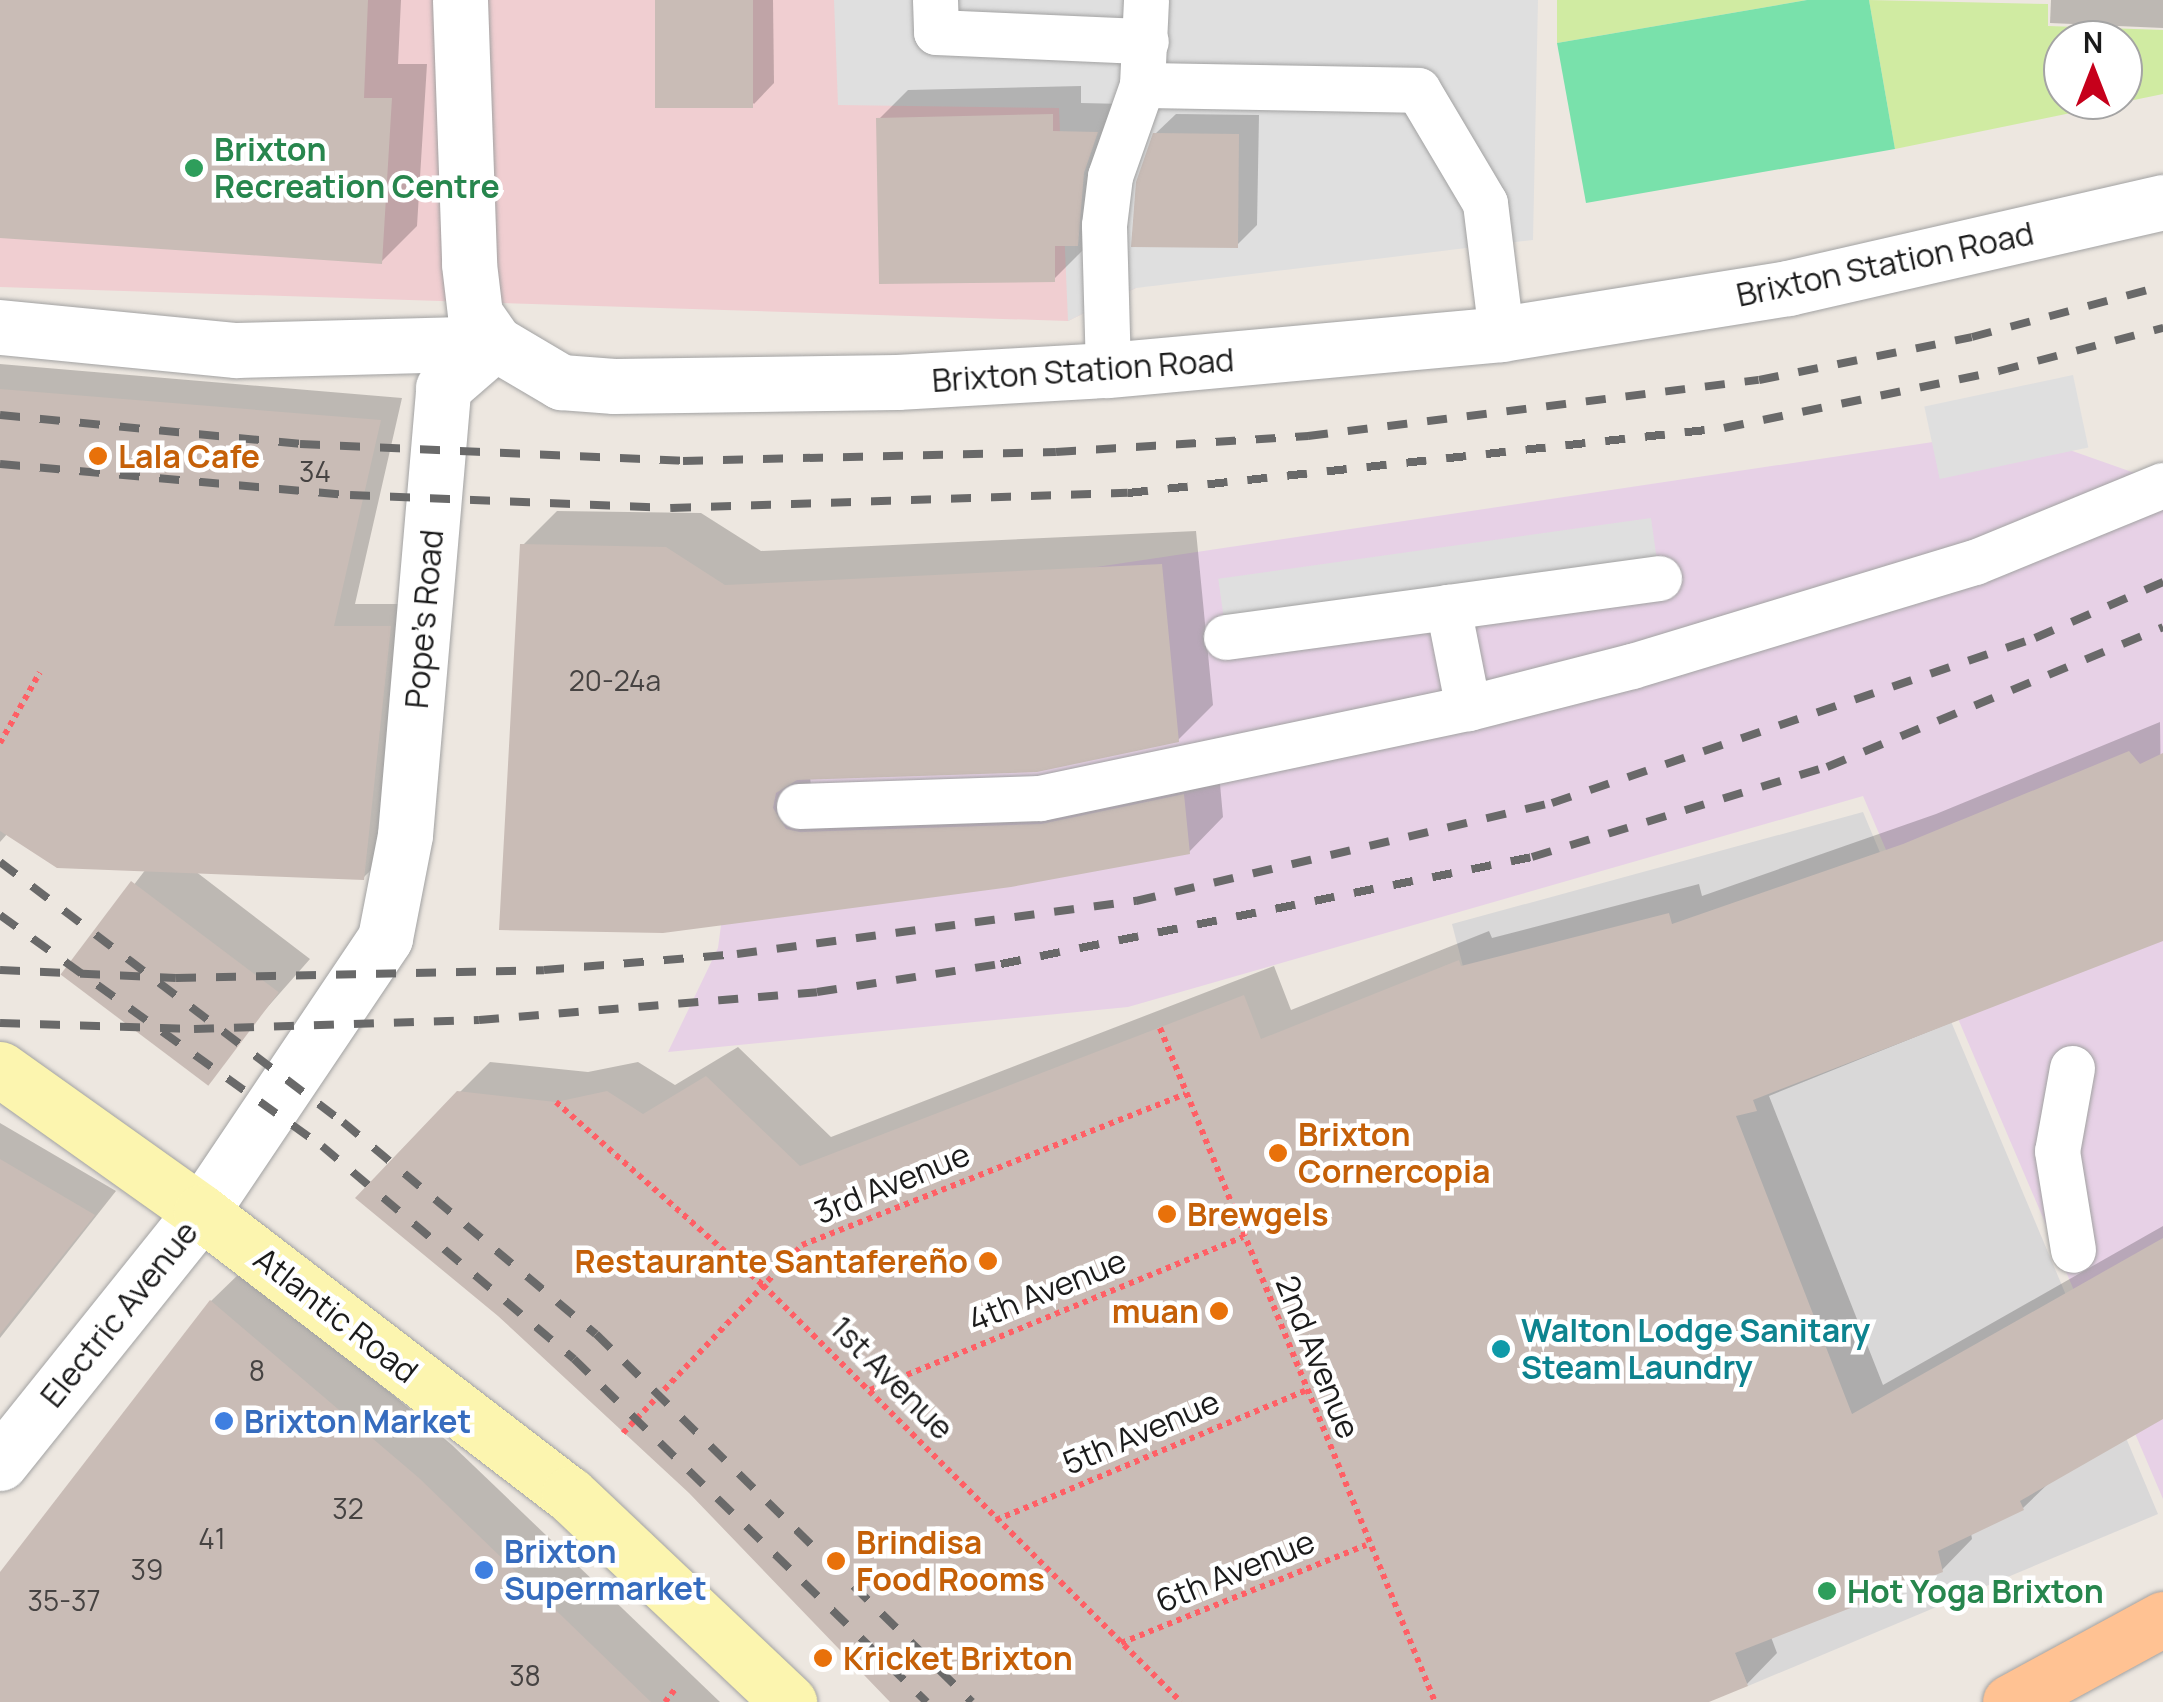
<!DOCTYPE html>
<meta charset="utf-8">
<style>
body{margin:0}
#map{position:relative;width:2163px;height:1702px;overflow:hidden;background:#ede7e0;font-family:Manrope,sans-serif}
div>[style]{position:absolute}
.residential>*{inset:0;background:#d9d8d8}
.commercial>*{inset:0;background:#f0ced1}
.industrial>*{inset:0;background:#e7d1e6}
.grass>*{inset:0;background:#d0eba2}
.pitch>*{inset:0;background:#79e1ab}
.parking>*{inset:0;background:#dfdfdf;transform-origin:0 0}
.shadow>*{inset:0;background:#0003}
.building>*{inset:0;background:#c9bcb6;transform-origin:0 0}
.path>*{height:6px;margin-top:-3px;transform-origin:0;background:repeating-linear-gradient(90deg,#ff5f65 0 5px,transparent 0 10px)}
.roads{filter:drop-shadow(0 0 2px #a2a2a2) drop-shadow(0 0 2px #a2a2a2)}
.lane>*{height:45px;margin:-22.5px;padding:0 22.5px;transform-origin:22.5px;border-radius:22.5px;background:#fff}
.street>*{height:55px;margin:-27.5px;padding:0 27.5px;transform-origin:27.5px;border-radius:27.5px;background:#fff}
.secondary>*{height:55px;margin:-27.5px;padding:0 27.5px;transform-origin:27.5px;border-radius:27.5px;background:#fcf5af}
.primary>*{height:55px;margin:-27.5px;padding:0 27.5px;transform-origin:27.5px;border-radius:27.5px;background:#ffc293}
.rail>*{height:8px;margin-top:-4px;transform-origin:0;background:repeating-linear-gradient(90deg,#696969 0 20px,transparent 0 40px)}
.dots>*{width:28px;height:28px;translate:-50% -50%;box-sizing:border-box;border:5px solid #fff;border-radius:50%}
span{translate:-50% -50%;white-space:nowrap;text-align:center;line-height:1.15;-webkit-text-stroke:9px #fff;paint-order:stroke}
.number-label{font-size:28px;color:#464342}
.number-label span{-webkit-text-stroke-width:0}
.leisure-label{font-size:32px;color:#27864d;font-weight:700}
.left{translate:0 -50%;text-align:left}
.street-label{font-size:32px;color:#1b1b1b}
.food-label{font-size:32px;color:#c56008;font-weight:700}
.right{translate:-100% -50%;text-align:right}
.culture-label{font-size:32px;color:#0d838f;font-weight:700}
.shop-label{font-size:32px;color:#366cbe;font-weight:700}
.north{position:absolute;left:2043px;top:20px;width:100px;height:100px;box-sizing:border-box;background:#fff;border:2px solid #a4a4a4;border-radius:50%;rotate:0deg;font-size:28px;font-weight:700;line-height:40px;text-align:center;color:#1b1b1b}
.north::after{content:'';display:block;margin:auto;width:35px;height:45px;background:#c6001b;clip-path:polygon(50% 0,100% 100%,50% 72%,0 100%)}
</style>
<div id="map">
<div class="residential">
<i style="clip-path:polygon(1863px 812px,2158px 1514px,1748px 1686px,1467px 982px,1452px 924px)"></i>
</div>
<div class="commercial">
<i style="clip-path:polygon(0 0,1139px 0,1136px 288px,1068px 321px,0 287px)"></i>
</div>
<div class="industrial">
<i style="clip-path:polygon(2013px 430px,2163px 483px,2163px 1499px,1863px 796px,1128px 1007px,668px 1052px,718px 948px,762px 617px)"></i>
</div>
<div class="grass">
<i style="clip-path:polygon(1557px 0,1807px 0,1557px 43px)"></i>
<i style="clip-path:polygon(evenodd,1869px 0,2048px 4px,2048px 26px,2163px 30px,2163px 94px,1895px 149px,1869px 0,2063px 40px,2123px 40px,2123px 100px,2063px 100px,2063px 40px)"></i>
</div>
<div class="pitch">
<i style="clip-path:polygon(1807px 0,1869px 0,1895px 149px,1586px 203px,1557px 43px)"></i>
</div>
<div class="parking">
<i style="clip-path:polygon(834px 0,1538px 0,1533px 240px,1136px 288px,1068px 321px,1059px 108px,838px 105px)"></i>
<i style="left:2073px;top:375px;width:74px;height:152px;rotate:78deg"></i>
<i style="left:1651px;top:518px;width:61px;height:437px;rotate:82deg"></i>
</div>
<div class="shadow">
<i style="clip-path:polygon(0 0,401px 0,398px 64px,427px 64px,417px 226px,381px 262px,0 235px)"></i>
<i style="clip-path:polygon(658px 0,773px 0,774px 83px,754px 104px)"></i>
<i style="clip-path:polygon(2051px 0,2163px 0,2163px 28px,2050px 23px)"></i>
<i style="clip-path:polygon(1081px 86px,1081px 103px,1125px 104px,1083px 250px,1054px 279px,879px 119px,908px 90px)"></i>
<i style="clip-path:polygon(1176px 114px,1259px 115px,1257px 225px,1237px 245px,1155px 134px)"></i>
<i style="clip-path:polygon(0 364px,402px 398px,355px 604px,413px 604px,386px 855px,363px 878px,195px 871px,310px 959px,205px 1078px,65px 975px,146px 869px,8px 833px,0 842px)"></i>
<i style="clip-path:polygon(557px 511px,701px 513px,761px 551px,1196px 531px,1213px 705px,1178px 740px,810px 777px,811px 786px,835px 799px,1218px 762px,1223px 817px,1189px 852px,663px 930px,523px 545px)"></i>
<i style="clip-path:polygon(2160px 722px,2163px 937px,1769px 1096px,1883px 1385px,2163px 1226px,2163px 1416px,2051px 1481px,2023px 1508px,1971px 1533px,1972px 1539px,1942px 1570px,1771px 1637px,1777px 1653px,1747px 1684px,1703px 1702px,894px 1702px,459px 1093px,490px 1062px,588px 1072px,638px 1062px,675px 1085px,738px 1047px,831px 1137px,1274px 966px,1291px 1010px,1489px 931px,1492px 938px,1699px 884px,1702px 896px,1936px 814px)"></i>
<i style="clip-path:polygon(0 1123px,116px 1191px,0 1338px)"></i>
<i style="clip-path:polygon(244px 1269px,452px 1445px,720px 1702px,0 1702px,0 1575px,211px 1301px)"></i>
</div>
<div class="building">
<i style="clip-path:polygon(0 0,368px 0,364px 98px,392px 98px,382px 264px,0 238px)"></i>
<i style="left:655px;top:0;width:98px;height:108px"></i>
<i style="clip-path:polygon(1053px 114px,1053px 131px,1098px 132px,1084px 173px,1078px 246px,1055px 246px,1055px 282px,879px 284px,876px 118px)"></i>
<i style="clip-path:polygon(1153px 133px,1239px 134px,1238px 248px,1131px 247px,1136px 182px)"></i>
<i style="clip-path:polygon(0 389px,381px 420px,334px 626px,391px 626px,364px 880px,57px 868px,0 831px)"></i>
<i style="clip-path:polygon(520px 544px,666px 547px,725px 585px,1162px 564px,1179px 742px,1037px 772px,797px 780px,776px 793px,773px 808px,786px 829px,800px 832px,1041px 824px,1184px 794px,1190px 854px,1011px 887px,663px 933px,499px 930px)"></i>
<i style="clip-path:polygon(2129px 751px,2140px 764px,2163px 753px,2163px 941px,1753px 1100px,1757px 1111px,1736px 1116px,1852px 1414px,2163px 1238px,2163px 1419px,2020px 1501px,2024px 1510px,1938px 1551px,1943px 1572px,1735px 1653px,1748px 1686px,1709px 1702px,890px 1702px,689px 1493px,498px 1316px,355px 1198px,457px 1091px,556px 1102px,607px 1091px,643px 1114px,706px 1076px,800px 1166px,1244px 995px,1261px 1039px,1459px 960px,1461px 966px,1669px 913px,1672px 924px,1903px 844px)"></i>
<i style="left:131px;top:881px;width:185px;height:117px;rotate:37deg"></i>
<i style="clip-path:polygon(0 1159px,95px 1215px,0 1334px)"></i>
<i style="clip-path:polygon(210px 1300px,419px 1478px,651px 1702px,0 1702px,0 1572px)"></i>
</div>
<div class="path">
<i style="left:0;top:743px;width:81px;rotate:-60.6deg"></i>
<i style="left:1160px;top:1028px;width:728px;rotate:67.8deg"></i>
<i style="left:556px;top:1102px;width:276px;rotate:41.5deg"></i>
<i style="left:763px;top:1285px;width:590px;rotate:44.93deg"></i>
<i style="left:870px;top:1390px;width:403px;rotate:-22.3deg"></i>
<i style="left:623px;top:1433px;width:260px;rotate:-46.4deg"></i>
<i style="left:802px;top:1245px;width:412px;rotate:-21.5deg"></i>
<i style="left:996px;top:1520px;width:335px;rotate:-22.7deg"></i>
<i style="left:1121px;top:1643px;width:264px;rotate:-21.8deg"></i>
<i style="left:665px;top:1702px;width:18px;rotate:-52deg"></i>
</div>
<div class="roads">
<div class="lane">
<i style="left:935px;top:0;width:32px;rotate:88deg"></i>
<i style="left:936px;top:32px;width:210px;rotate:2.5deg"></i>
<i style="left:1142px;top:85px;width:276px;rotate:1deg"></i>
<i style="left:1418px;top:90px;width:131px;rotate:59.3deg"></i>
<i style="left:1485px;top:203px;width:132px;rotate:83deg"></i>
<i style="left:1108px;top:370px;width:145px;rotate:-91.6deg"></i>
<i style="left:1104px;top:225px;width:49px;rotate:-83deg"></i>
<i style="left:1110px;top:176px;width:96px;rotate:-70.6deg"></i>
<i style="left:1142px;top:85px;width:85px;rotate:-87.3deg"></i>
<i style="left:1448px;top:607px;width:213px;rotate:-7.8deg"></i>
<i style="left:1226px;top:637px;width:224px;rotate:-7.7deg"></i>
<i style="left:1448px;top:607px;width:103px;rotate:78.8deg"></i>
<i style="left:799px;top:806px;width:241px;rotate:-1.9deg"></i>
<i style="left:1040px;top:798px;width:437px;rotate:-11.9deg"></i>
<i style="left:1468px;top:708px;width:169px;rotate:-14.4deg"></i>
<i style="left:1632px;top:666px;width:358px;rotate:-16.9deg"></i>
<i style="left:1975px;top:562px;width:203px;rotate:-22.3deg"></i>
<i style="left:2072px;top:1068px;width:84px;rotate:100.2deg"></i>
<i style="left:2057px;top:1151px;width:100px;rotate:80.8deg"></i>
</div>
<div class="street">
<i style="left:460px;top:0;width:264px;rotate:88deg"></i>
<i style="left:469px;top:264px;width:50px;rotate:83.2deg"></i>
<i style="left:475px;top:314px;width:35px;rotate:55deg"></i>
<i style="left:0;top:327px;width:237px;rotate:5.6deg"></i>
<i style="left:236px;top:350px;width:259px;rotate:-1.5deg"></i>
<i style="left:495px;top:343px;width:77px;rotate:30.6deg"></i>
<i style="left:561px;top:382px;width:53px;rotate:4.3deg"></i>
<i style="left:614px;top:386px;width:283px;rotate:-0.8deg"></i>
<i style="left:897px;top:382px;width:211px;rotate:-3.3deg"></i>
<i style="left:1108px;top:370px;width:395px;rotate:-5.2deg"></i>
<i style="left:1501px;top:334px;width:291px;rotate:-9.1deg"></i>
<i style="left:1788px;top:288px;width:385px;rotate:-12.9deg"></i>
<i style="left:0;top:1463px;width:322px;rotate:-51.3deg"></i>
<i style="left:201px;top:1212px;width:330px;rotate:-56.1deg"></i>
<i style="left:385px;top:938px;width:105px;rotate:-79deg"></i>
<i style="left:405px;top:835px;width:449px;rotate:-85.1deg"></i>
<i style="left:443px;top:388px;width:69px;rotate:-40.9deg"></i>
</div>
<div class="secondary">
<i style="left:0;top:1069px;width:247px;rotate:35.4deg"></i>
<i style="left:201px;top:1212px;width:464px;rotate:37.5deg"></i>
<i style="left:569px;top:1494px;width:303px;rotate:43.4deg"></i>
</div>
<div class="primary">
<i style="left:2010px;top:1702px;width:174px;rotate:-28.5deg"></i>
</div>
</div>
<div class="rail">
<i style="left:0;top:415px;width:301px;rotate:5.5deg"></i>
<i style="left:300px;top:444px;width:383px;rotate:2.5deg"></i>
<i style="left:683px;top:461px;width:373px;rotate:-1.4deg"></i>
<i style="left:1056px;top:452px;width:253px;rotate:-3.6deg"></i>
<i style="left:1308px;top:436px;width:454px;rotate:-7.1deg"></i>
<i style="left:1759px;top:380px;width:217px;rotate:-11.4deg"></i>
<i style="left:1972px;top:337px;width:198px;rotate:-15deg"></i>
<i style="left:0;top:464px;width:351px;rotate:5.1deg"></i>
<i style="left:350px;top:495px;width:321px;rotate:2.3deg"></i>
<i style="left:671px;top:508px;width:457px;rotate:-1.9deg"></i>
<i style="left:1128px;top:493px;width:600px;rotate:-6.22deg"></i>
<i style="left:1724px;top:428px;width:281px;rotate:-11.7deg"></i>
<i style="left:1999px;top:371px;width:170px;rotate:-14.7deg"></i>
<i style="left:0;top:862px;width:430px;rotate:37.2deg"></i>
<i style="left:343px;top:1122px;width:330px;rotate:40deg"></i>
<i style="left:596px;top:1334px;width:526px;rotate:44.38deg"></i>
<i style="left:0;top:915px;width:396px;rotate:35.7deg"></i>
<i style="left:322px;top:1146px;width:330px;rotate:40.2deg"></i>
<i style="left:574px;top:1359px;width:492px;rotate:44.2deg"></i>
<i style="left:0;top:970px;width:176px;rotate:2.6deg"></i>
<i style="left:176px;top:978px;width:368px;rotate:-1.2deg"></i>
<i style="left:544px;top:970px;width:194px;rotate:-4.7deg"></i>
<i style="left:737px;top:954px;width:403px;rotate:-7.6deg"></i>
<i style="left:1136px;top:901px;width:427px;rotate:-13.3deg"></i>
<i style="left:1552px;top:803px;width:510px;rotate:-18.86deg"></i>
<i style="left:2035px;top:638px;width:140px;rotate:-23.6deg"></i>
<i style="left:0;top:1023px;width:194px;rotate:1.8deg"></i>
<i style="left:194px;top:1029px;width:285px;rotate:-1.8deg"></i>
<i style="left:479px;top:1020px;width:339px;rotate:-4.7deg"></i>
<i style="left:817px;top:992px;width:186px;rotate:-8.7deg"></i>
<i style="left:1001px;top:964px;width:542px;rotate:-11.39deg"></i>
<i style="left:1532px;top:857px;width:308px;rotate:-17deg"></i>
<i style="left:1827px;top:767px;width:364px;rotate:-22.6deg"></i>
</div>
<div class="dots">
<i style="left:194px;top:168px;background:#2e9e5b"></i>
<i style="left:98px;top:456px;background:#e8710a"></i>
<i style="left:1278px;top:1153px;background:#e8710a"></i>
<i style="left:1167px;top:1214px;background:#e8710a"></i>
<i style="left:988px;top:1261px;background:#e8710a"></i>
<i style="left:1219px;top:1311px;background:#e8710a"></i>
<i style="left:1501px;top:1349px;background:#0f9aa8"></i>
<i style="left:224px;top:1421px;background:#3f7fe0"></i>
<i style="left:836px;top:1561px;background:#e8710a"></i>
<i style="left:484px;top:1570px;background:#3f7fe0"></i>
<i style="left:1827px;top:1591px;background:#2e9e5b"></i>
<i style="left:823px;top:1658px;background:#e8710a"></i>
</div>
<div class="number-label">
<span style="left:315px;top:471px">34</span>
<span style="left:615px;top:680px">20-24a</span>
<span style="left:257px;top:1370px">8</span>
<span style="left:348px;top:1508px">32</span>
<span style="left:212px;top:1538px">41</span>
<span style="left:147px;top:1569px">39</span>
<span style="left:64px;top:1600px">35-37</span>
<span style="left:525px;top:1675px">38</span>
</div>
<div class="leisure-label">
<span class="left" style="left:214px;top:168px">Brixton<br>Recreation Centre</span>
<span class="left" style="left:1847px;top:1591px">Hot Yoga Brixton</span>
</div>
<div class="street-label">
<span style="left:1885px;top:264px;rotate:-12deg">Brixton Station Road</span>
<span style="left:1083px;top:370px;rotate:-4deg">Brixton Station Road</span>
<span style="left:424px;top:619px;rotate:-85deg">Pope's Road</span>
<span style="left:892px;top:1183px;rotate:-22deg">3rd Avenue</span>
<span style="left:1047px;top:1290px;rotate:-22deg">4th Avenue</span>
<span style="left:119px;top:1314px;rotate:-51deg">Electric Avenue</span>
<span style="left:336px;top:1315px;rotate:38deg">Atlantic Road</span>
<span style="left:1318px;top:1357px;rotate:68deg">2nd Avenue</span>
<span style="left:892px;top:1378px;rotate:45deg">1st Avenue</span>
<span style="left:1141px;top:1432px;rotate:-23deg">5th Avenue</span>
<span style="left:1235px;top:1571px;rotate:-22deg">6th Avenue</span>
</div>
<div class="food-label">
<span class="left" style="left:118px;top:456px">Lala Cafe</span>
<span class="left" style="left:1298px;top:1153px">Brixton<br>Cornercopia</span>
<span class="left" style="left:1187px;top:1214px">Brewgels</span>
<span class="right" style="left:968px;top:1261px">Restaurante Santafereño</span>
<span class="right" style="left:1199px;top:1311px">muan</span>
<span class="left" style="left:856px;top:1561px">Brindisa<br>Food Rooms</span>
<span class="left" style="left:843px;top:1658px">Kricket Brixton</span>
</div>
<div class="culture-label">
<span class="left" style="left:1521px;top:1349px">Walton Lodge Sanitary<br>Steam Laundry</span>
</div>
<div class="shop-label">
<span class="left" style="left:244px;top:1421px">Brixton Market</span>
<span class="left" style="left:504px;top:1570px">Brixton<br>Supermarket</span>
</div>
<div class="north">N</div>
</div>
